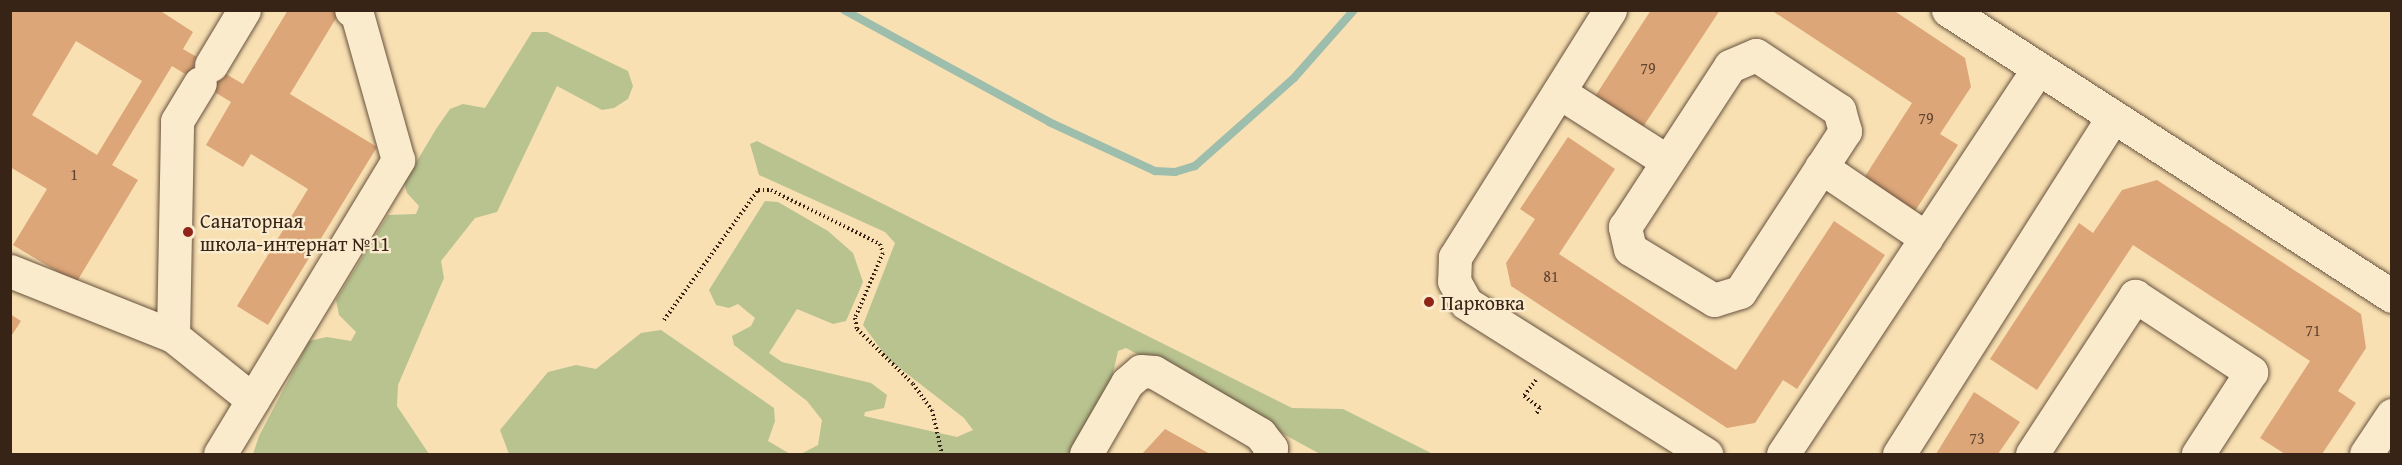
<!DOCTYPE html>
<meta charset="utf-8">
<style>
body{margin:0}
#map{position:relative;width:2402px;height:465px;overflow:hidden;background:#f8e0b2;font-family:"Gentium Book Plus",serif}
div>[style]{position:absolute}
.green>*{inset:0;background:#b8c390}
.stream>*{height:8px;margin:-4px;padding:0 4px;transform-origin:4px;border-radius:4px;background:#9dbdad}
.building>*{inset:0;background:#dca679}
.path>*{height:4px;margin-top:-2px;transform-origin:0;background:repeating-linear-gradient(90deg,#382317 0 1.5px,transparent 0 4.5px)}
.roads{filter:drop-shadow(0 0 2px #68523e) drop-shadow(0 0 2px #68523e)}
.minor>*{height:33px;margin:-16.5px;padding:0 16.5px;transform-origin:16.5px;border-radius:16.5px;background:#faebcd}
.dots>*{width:16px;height:16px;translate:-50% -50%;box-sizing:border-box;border:3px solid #faebcd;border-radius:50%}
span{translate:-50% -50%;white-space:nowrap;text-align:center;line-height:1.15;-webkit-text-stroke:4.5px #faebcd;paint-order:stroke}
.number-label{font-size:16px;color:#614430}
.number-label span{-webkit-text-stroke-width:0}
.poi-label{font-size:20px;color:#382317}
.left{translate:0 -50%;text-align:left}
.frame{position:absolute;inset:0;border:12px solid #382317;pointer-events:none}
</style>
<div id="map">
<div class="green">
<i style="clip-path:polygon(532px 32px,547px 32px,628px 71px,633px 86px,628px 99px,614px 108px,602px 110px,557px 86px,497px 212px,475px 218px,441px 261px,444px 278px,398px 385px,397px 406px,429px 454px,253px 454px,259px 436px,309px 341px,327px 337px,351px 341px,356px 332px,339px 315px,336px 300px,388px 215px,416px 214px,419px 206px,407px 193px,404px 183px,436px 129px,450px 109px,463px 104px,485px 108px)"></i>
<i style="clip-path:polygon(757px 141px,1292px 408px,1343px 409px,1433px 454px,1320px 454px,1126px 348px,1118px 351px,1109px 392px,1079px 454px,801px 454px,818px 445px,822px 420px,807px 401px,734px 345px,732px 336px,751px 326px,755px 318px,738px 304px,729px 308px,716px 305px,709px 290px,765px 201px,778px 202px,828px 231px,853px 253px,863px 282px,846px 321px,833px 324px,797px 309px,769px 353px,782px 362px,871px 383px,887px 395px,884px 408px,865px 412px,864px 416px,957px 437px,973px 430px,964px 418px,888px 359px,863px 325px,895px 243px,885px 232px,759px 175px,750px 144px)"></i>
<i style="clip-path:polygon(661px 330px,774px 408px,775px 421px,768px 441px,790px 454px,509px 454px,500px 430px,548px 372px,576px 365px,596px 369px,641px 333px)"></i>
</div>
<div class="stream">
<i style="left:844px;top:10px;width:234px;rotate:28.6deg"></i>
<i style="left:1049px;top:122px;width:117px;rotate:24.8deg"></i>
<i style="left:1155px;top:171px;width:20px;rotate:3deg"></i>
<i style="left:1175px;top:172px;width:21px;rotate:-17deg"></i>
<i style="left:1195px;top:166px;width:132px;rotate:-41.6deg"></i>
<i style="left:1294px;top:78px;width:91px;rotate:-48.6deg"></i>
</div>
<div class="building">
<i style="clip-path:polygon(evenodd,10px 10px,159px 10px,193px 32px,183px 49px,243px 84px,288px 10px,341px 10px,290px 94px,377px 147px,268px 325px,237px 306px,308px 189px,251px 154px,243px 167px,206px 145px,231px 102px,172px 66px,112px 165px,138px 180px,76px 283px,13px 245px,47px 189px,10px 167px,10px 10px,76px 41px,142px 81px,97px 155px,32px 115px,76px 41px)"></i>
<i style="clip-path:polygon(1651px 10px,1720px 10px,1639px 133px,1592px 101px)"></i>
<i style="clip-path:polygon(1771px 10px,1893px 10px,1965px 58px,1971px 87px,1940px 134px,1958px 145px,1913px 214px,1862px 181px,1912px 103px)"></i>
<i style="clip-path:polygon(1568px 137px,1615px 169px,1559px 254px,1736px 370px,1834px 221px,1885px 255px,1797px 389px,1783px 380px,1755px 423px,1727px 428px,1511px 286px,1506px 263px,1535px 219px,1520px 209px)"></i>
<i style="clip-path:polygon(2157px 180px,2361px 314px,2366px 348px,2338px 391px,2356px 403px,2322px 454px,2285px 454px,2260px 438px,2310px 361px,2133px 245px,2037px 390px,1990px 359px,2079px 223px,2093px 233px,2122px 190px)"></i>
<i style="clip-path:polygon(10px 314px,21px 321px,10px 338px)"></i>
<i style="clip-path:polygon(1974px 392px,2020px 422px,1998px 454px,1936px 454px)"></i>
<i style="clip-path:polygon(1165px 429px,1210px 454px,1142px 454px)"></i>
</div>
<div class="path">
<i style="left:664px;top:320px;width:160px;rotate:-54.1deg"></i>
<i style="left:758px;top:190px;width:13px"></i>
<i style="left:771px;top:190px;width:122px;rotate:26.4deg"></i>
<i style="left:880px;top:244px;width:9px;rotate:72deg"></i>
<i style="left:883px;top:253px;width:71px;rotate:113.3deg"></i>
<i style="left:855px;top:318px;width:11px;rotate:80deg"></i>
<i style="left:857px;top:329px;width:78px;rotate:44.5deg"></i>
<i style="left:913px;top:384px;width:32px;rotate:54deg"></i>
<i style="left:932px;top:410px;width:45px;rotate:77.2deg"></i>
<i style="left:1536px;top:380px;width:20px;rotate:127deg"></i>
<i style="left:1524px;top:396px;width:20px;rotate:37deg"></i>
<i style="left:1540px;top:408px;width:7px;rotate:124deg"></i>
</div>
<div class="roads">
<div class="minor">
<i style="left:1610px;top:10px;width:292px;rotate:122.1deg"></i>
<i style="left:1455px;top:257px;width:24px;rotate:92deg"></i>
<i style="left:1454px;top:281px;width:25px;rotate:61deg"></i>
<i style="left:1466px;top:303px;width:284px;rotate:32.2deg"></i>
<i style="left:1948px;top:10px;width:528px;rotate:32.79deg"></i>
<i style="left:1756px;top:55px;width:100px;rotate:33.5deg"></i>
<i style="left:1839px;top:110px;width:22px;rotate:74deg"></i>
<i style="left:1845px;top:131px;width:192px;rotate:123.1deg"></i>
<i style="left:1740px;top:292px;width:27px;rotate:163deg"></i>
<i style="left:1714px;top:300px;width:98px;rotate:-148.7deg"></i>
<i style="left:1630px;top:249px;width:23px;rotate:-103deg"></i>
<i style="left:1625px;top:227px;width:192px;rotate:-56.9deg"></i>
<i style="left:1730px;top:66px;width:28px;rotate:-23deg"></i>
<i style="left:211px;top:65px;width:64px;rotate:-59deg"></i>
<i style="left:1559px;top:92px;width:128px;rotate:32.6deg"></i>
<i style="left:1821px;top:167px;width:127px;rotate:34.1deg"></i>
<i style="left:10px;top:271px;width:175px;rotate:21.7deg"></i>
<i style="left:173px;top:336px;width:102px;rotate:38.7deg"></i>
<i style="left:173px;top:336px;width:215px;rotate:-88.9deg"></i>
<i style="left:177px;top:121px;width:44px;rotate:-58.8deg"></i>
<i style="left:220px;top:454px;width:344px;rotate:-58.8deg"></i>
<i style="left:398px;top:160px;width:152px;rotate:-105.7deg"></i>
<i style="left:357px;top:14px;width:7px;rotate:-146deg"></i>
<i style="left:1086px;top:454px;width:82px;rotate:-60deg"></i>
<i style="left:1127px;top:383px;width:18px;rotate:-41deg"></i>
<i style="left:1141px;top:371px;width:13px;rotate:4deg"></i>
<i style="left:1154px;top:372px;width:123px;rotate:30.3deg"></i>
<i style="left:1260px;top:434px;width:18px;rotate:52deg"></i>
<i style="left:1271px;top:448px;width:6px;rotate:108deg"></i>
<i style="left:1783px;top:454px;width:462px;rotate:-56.5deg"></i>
<i style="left:1899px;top:454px;width:399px;rotate:-57.6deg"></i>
<i style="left:2032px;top:454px;width:189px;rotate:-56.9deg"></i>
<i style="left:2135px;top:296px;width:139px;rotate:33.2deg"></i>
<i style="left:2251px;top:372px;width:98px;rotate:122.9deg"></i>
<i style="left:2366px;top:454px;width:47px;rotate:-56.3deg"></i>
</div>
</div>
<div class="dots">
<i style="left:188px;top:232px;background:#8f2418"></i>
<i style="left:1429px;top:302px;background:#8f2418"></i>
</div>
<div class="number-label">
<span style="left:1648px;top:68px">79</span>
<span style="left:1926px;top:118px">79</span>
<span style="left:74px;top:174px">1</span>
<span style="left:1551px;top:276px">81</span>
<span style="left:2313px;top:330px">71</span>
<span style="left:1977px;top:438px">73</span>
</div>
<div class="poi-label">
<span class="left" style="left:200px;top:232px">Санаторная<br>школа-интернат №11</span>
<span class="left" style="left:1441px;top:302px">Парковка</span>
</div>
<div class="frame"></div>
</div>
